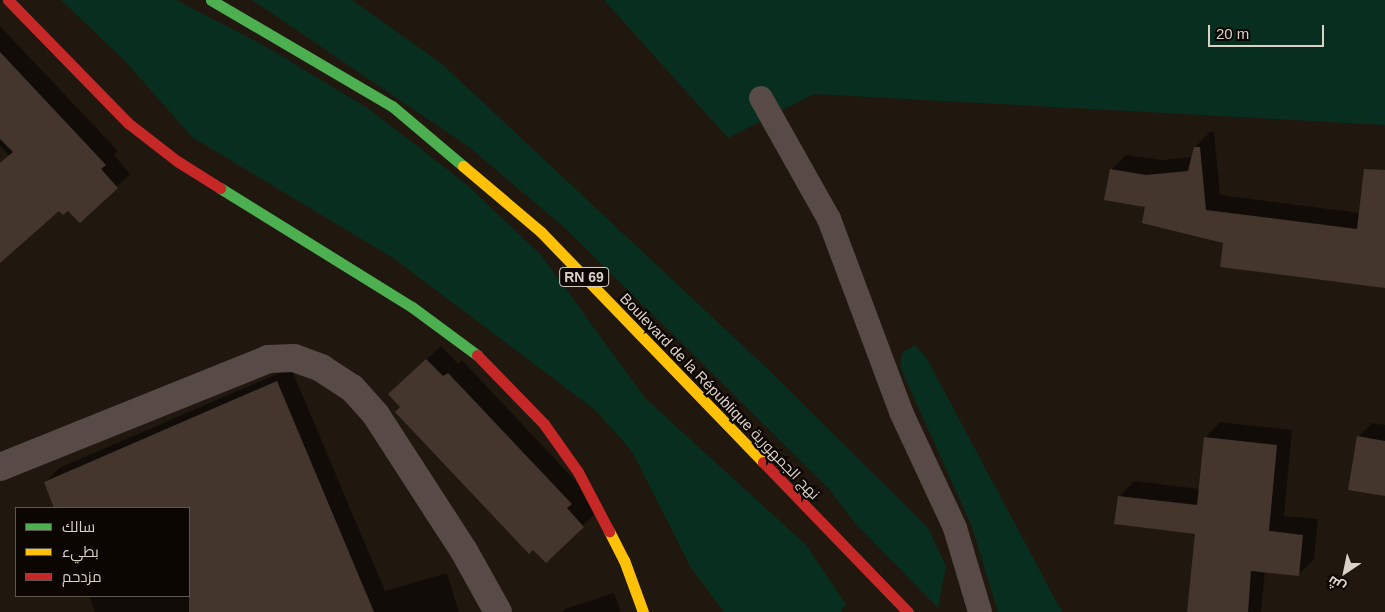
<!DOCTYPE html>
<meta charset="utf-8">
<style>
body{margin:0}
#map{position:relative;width:1385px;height:612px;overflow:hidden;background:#20180f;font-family:Arial,Cairo,sans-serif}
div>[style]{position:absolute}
.green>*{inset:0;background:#072e1f}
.shadow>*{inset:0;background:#0007}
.building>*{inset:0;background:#44362d}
.lane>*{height:24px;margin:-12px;padding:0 12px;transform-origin:12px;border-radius:12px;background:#574a47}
.street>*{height:28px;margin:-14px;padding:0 14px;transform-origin:14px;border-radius:14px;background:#574a47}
.fast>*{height:11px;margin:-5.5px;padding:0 5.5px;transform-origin:5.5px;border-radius:5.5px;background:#4caf50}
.slow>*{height:11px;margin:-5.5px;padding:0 5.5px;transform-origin:5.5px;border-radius:5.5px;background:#ffc107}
.jam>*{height:11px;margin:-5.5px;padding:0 5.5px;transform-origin:5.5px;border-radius:5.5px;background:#c62828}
span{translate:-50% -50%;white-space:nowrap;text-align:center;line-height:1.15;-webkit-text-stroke:4.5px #0b0602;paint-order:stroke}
.shield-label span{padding:1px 4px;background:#0b0602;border:1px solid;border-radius:4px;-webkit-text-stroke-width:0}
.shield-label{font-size:14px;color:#dbd2c7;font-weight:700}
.street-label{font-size:15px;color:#dbd2c7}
.legend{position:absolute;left:15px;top:507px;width:175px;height:90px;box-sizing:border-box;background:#0b0602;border:1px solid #5e5851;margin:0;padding:6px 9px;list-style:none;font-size:15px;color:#dbd2c7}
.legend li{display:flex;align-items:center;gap:10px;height:25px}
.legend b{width:25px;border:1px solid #5e5851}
.north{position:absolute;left:1320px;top:547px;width:50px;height:50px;-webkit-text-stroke:4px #0b0602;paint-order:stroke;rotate:214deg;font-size:14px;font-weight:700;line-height:20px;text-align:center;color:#dbd2c7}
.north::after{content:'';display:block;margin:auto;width:18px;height:22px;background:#dbd2c7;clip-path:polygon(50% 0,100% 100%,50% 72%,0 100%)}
.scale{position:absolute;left:1208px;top:25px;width:116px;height:22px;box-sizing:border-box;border:2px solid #dbd2c7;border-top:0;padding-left:6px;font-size:15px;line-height:18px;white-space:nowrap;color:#dbd2c7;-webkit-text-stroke:4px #0b0602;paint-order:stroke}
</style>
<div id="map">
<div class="green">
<i style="clip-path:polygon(61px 0,176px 0,265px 46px,369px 109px,466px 184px,541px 255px,645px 398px,806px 545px,846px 604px,841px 612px,724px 612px,691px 568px,632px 451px,595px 410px,393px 258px,192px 137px,125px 61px)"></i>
<i style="clip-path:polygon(252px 0,352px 0,442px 64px,772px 373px,928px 528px,946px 566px,938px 608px,855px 523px,829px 489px,566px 229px,469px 147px)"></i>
<i style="clip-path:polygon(604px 0,1385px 0,1385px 125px,814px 94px,728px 138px)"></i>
<i style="clip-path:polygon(915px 345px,926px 357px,1062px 612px,998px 612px,972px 527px,902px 371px,900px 362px,903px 352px)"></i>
</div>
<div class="shadow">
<i style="clip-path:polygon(0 26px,118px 151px,114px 155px,130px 174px,80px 221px,68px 209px,59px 209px,0 260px,0 204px,29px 177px,0 146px)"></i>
<i style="clip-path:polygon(1210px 132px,1214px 132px,1220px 195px,1360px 213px,1385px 177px,1385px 287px,1225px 242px,1146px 206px,1111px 170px,1126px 155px,1162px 160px,1193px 157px,1195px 147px)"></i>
<i style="clip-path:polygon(441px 346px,458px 364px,462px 360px,584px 490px,596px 512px,583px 526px,401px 407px,403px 381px)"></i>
<i style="clip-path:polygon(291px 368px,385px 591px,447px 573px,459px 612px,95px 612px,89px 596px,189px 596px,189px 508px,55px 508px,45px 482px,59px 468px)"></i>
<i style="clip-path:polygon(1220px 422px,1292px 430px,1284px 516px,1318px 519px,1314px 559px,1299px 574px,1265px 571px,1261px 612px,1189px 612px,1196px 533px,1119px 497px,1134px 481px,1200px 489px,1205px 438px)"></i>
<i style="clip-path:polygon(1372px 423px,1385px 425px,1385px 495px,1358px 437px)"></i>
<i style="clip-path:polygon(614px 593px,621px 612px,562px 612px,565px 609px)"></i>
</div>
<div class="building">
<i style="clip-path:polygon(0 52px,106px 165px,101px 169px,118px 188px,80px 223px,68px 211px,63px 215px,59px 211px,0 263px,0 163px,13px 152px,0 139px)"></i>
<i style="clip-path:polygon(1194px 147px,1200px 147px,1206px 210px,1357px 229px,1364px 169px,1385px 170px,1385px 288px,1220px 267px,1223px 243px,1142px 223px,1145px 207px,1104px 200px,1110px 169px,1146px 175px,1188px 171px)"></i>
<i style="clip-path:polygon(426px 359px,443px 376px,448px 373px,572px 504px,567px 508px,584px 527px,546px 563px,533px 550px,529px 554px,395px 412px,400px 407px,388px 394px)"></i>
<i style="clip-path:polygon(277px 381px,374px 612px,189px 612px,189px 508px,54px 508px,44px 482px)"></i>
<i style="clip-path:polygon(1357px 436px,1385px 441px,1385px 496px,1348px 490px)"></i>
<i style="clip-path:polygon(1204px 437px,1277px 445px,1269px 531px,1303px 535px,1299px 576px,1251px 571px,1248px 612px,1187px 612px,1195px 534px,1114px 524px,1118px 496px,1197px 505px)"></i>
</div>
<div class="lane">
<i style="left:761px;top:98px;width:139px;rotate:60.7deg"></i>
<i style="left:829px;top:219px;width:206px;rotate:69.5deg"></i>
<i style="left:901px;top:412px;width:128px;rotate:65deg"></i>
<i style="left:955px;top:528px;width:88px;rotate:73.4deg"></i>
</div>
<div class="street">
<i style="left:0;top:467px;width:289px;rotate:-21.9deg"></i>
<i style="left:268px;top:359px;width:26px;rotate:-2deg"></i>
<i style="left:294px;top:358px;width:29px;rotate:20deg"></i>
<i style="left:321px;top:368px;width:37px;rotate:33deg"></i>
<i style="left:352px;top:388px;width:36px;rotate:48deg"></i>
<i style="left:376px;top:415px;width:162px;rotate:57.1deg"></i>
<i style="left:464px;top:551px;width:70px;rotate:60.9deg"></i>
</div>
<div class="fast">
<i style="left:211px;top:0;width:210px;rotate:30.4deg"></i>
<i style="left:392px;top:106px;width:93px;rotate:40.2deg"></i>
<i style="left:220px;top:188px;width:226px;rotate:31.8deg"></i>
<i style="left:412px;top:307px;width:81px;rotate:36.4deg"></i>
</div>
<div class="slow">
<i style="left:463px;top:166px;width:102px;rotate:40.2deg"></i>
<i style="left:541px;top:232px;width:320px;rotate:46deg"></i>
<i style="left:609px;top:531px;width:33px;rotate:63deg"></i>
<i style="left:624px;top:560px;width:55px;rotate:69.9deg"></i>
</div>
<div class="jam">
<i style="left:8px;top:0;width:172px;rotate:45.7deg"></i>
<i style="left:128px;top:123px;width:62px;rotate:37.8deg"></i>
<i style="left:177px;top:161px;width:51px;rotate:32.1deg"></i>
<i style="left:477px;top:355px;width:96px;rotate:45.8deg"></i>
<i style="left:544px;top:424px;width:59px;rotate:54.7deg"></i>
<i style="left:578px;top:472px;width:67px;rotate:62.3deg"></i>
<i style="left:763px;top:462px;width:209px;rotate:46deg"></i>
</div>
<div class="shield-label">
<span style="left:584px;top:277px">RN 69</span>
</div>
<div class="street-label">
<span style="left:720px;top:396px;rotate:46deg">Boulevard de la République نهج الجمهورية</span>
</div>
<ul class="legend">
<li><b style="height:6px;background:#4caf50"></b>سالك</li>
<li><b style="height:6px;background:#ffc107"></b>بطيء</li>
<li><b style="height:6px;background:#c62828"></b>مزدحم</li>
</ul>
<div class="north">ش</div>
<div class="scale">20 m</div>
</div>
